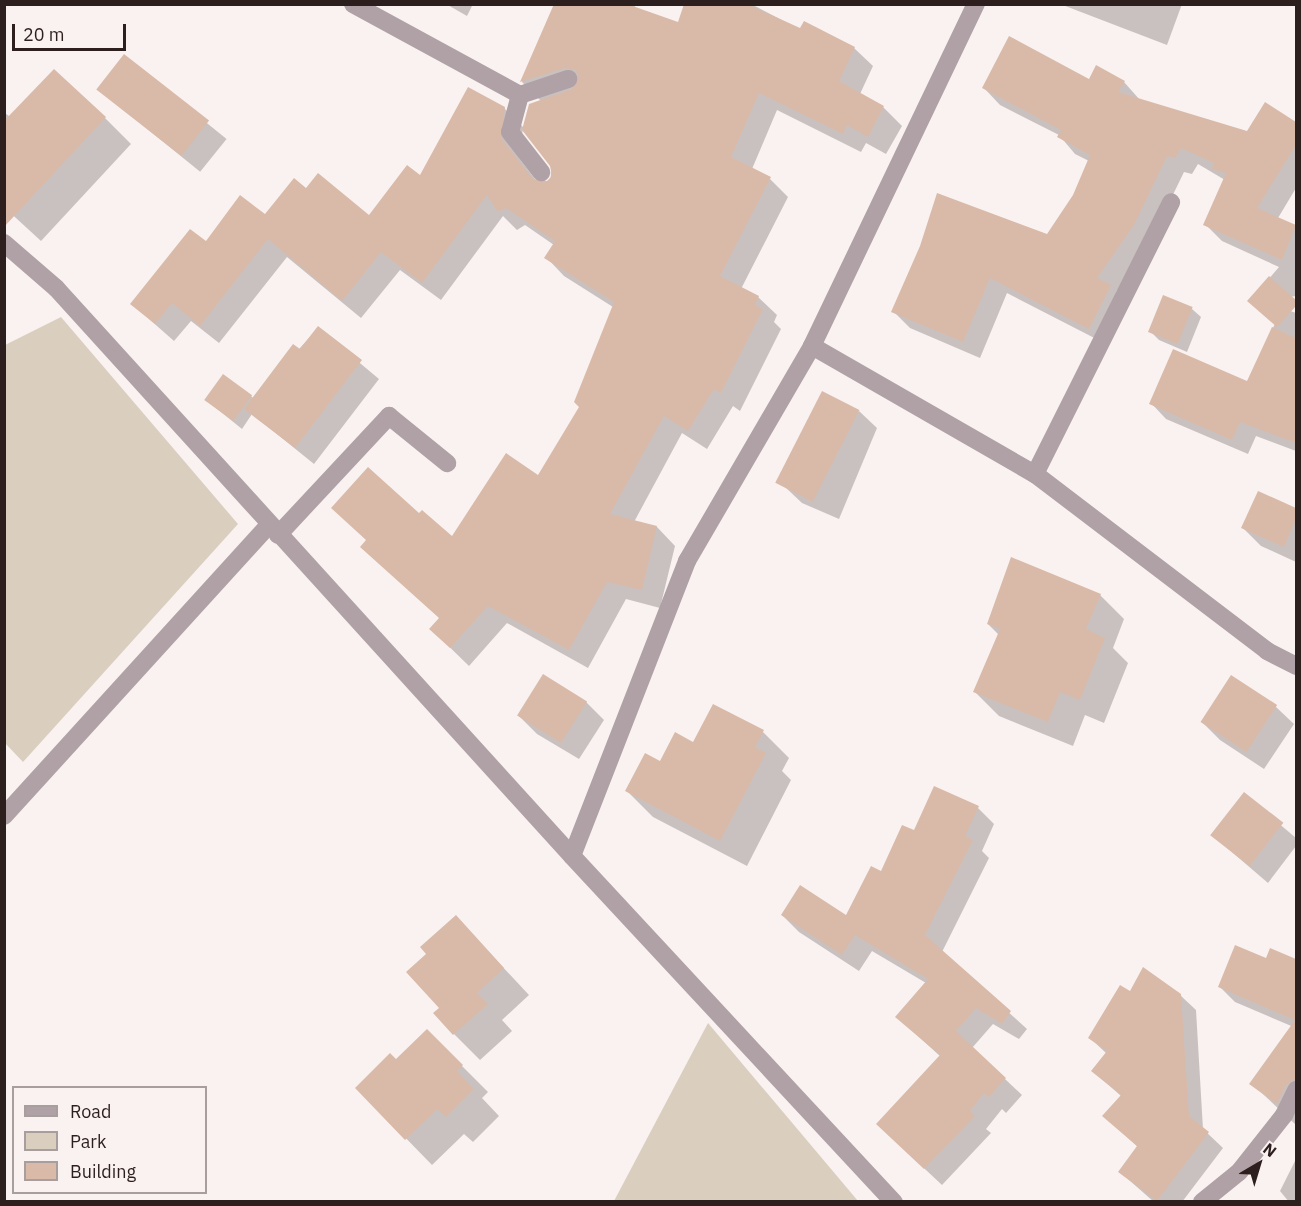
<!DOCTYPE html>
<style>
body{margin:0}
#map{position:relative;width:1301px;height:1206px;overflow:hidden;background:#faf2f1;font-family:"IBM Plex Sans",sans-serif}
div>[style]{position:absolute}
.green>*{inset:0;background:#dacfbe}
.shadow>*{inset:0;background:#0003;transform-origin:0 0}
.building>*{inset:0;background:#d9baa8;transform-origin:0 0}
.lane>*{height:18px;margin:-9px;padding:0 9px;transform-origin:9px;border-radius:9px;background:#b0a1a7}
.street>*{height:18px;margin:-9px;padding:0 9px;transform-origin:9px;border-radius:9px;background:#b0a1a7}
span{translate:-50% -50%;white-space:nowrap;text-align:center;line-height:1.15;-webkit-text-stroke:4.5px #faf2f1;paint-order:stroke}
.frame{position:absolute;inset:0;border:6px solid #2d1f1e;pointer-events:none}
.legend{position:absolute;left:12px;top:1086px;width:195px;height:108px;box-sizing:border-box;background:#faf2f1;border:2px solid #a89e9d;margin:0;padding:8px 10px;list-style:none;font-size:18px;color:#2d1f1e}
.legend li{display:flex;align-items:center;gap:12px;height:30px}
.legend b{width:30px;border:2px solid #a89e9d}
.north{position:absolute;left:1229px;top:1134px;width:60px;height:60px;-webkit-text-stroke:4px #faf2f1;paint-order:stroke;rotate:38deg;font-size:16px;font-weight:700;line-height:24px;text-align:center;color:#2d1f1e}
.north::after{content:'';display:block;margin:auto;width:21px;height:27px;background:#2d1f1e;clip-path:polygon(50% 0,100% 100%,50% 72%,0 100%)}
.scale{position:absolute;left:12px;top:24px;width:114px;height:27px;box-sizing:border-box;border:3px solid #2d1f1e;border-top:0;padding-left:8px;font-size:18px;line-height:21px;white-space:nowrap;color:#2d1f1e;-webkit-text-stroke:4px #faf2f1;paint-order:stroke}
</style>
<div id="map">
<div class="green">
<div style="clip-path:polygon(61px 317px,238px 524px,23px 762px,4px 742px,5px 345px)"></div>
<div style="clip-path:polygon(708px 1023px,858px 1201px,614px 1201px)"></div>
</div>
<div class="shadow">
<div style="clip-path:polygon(446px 4px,473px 4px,467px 16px)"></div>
<div style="clip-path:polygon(evenodd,555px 4px,636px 4px,634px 9px,679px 24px,685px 4px,751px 4px,801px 30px,854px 48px,873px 66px,860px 94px,883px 107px,902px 126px,886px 154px,866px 143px,861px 152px,777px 110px,752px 169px,770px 179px,788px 197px,741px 289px,758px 297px,777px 315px,774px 322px,781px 329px,740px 411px,733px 406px,707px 449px,682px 433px,634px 522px,657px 527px,675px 546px,660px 608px,626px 599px,588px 668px,507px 623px,469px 666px,431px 629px,440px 619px,419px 515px,453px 538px,539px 477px,581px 407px,613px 307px,564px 276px,546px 257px,554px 245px,525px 225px,517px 230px,503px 216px,441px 300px,400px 270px,361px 318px,287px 257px,219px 343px,191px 321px,174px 341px,132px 304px,206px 243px,265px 216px,307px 190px,369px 217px,504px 108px,524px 128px,541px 101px,522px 82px,555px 4px,523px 128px,552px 165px,550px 182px,538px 183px,519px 158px,523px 128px)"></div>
<div style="clip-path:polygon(1060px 4px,1182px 4px,1167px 45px)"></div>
<div style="left:124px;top:56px;width:132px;height:42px;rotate:39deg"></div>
<div style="clip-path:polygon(1089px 81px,1124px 82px,1140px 100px,1248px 133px,1266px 104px,1296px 123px,1296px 188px,1278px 218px,1296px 227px,1296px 296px,1282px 298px,1266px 282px,1279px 267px,1222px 241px,1205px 224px,1225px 180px,1198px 164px,1192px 174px,1184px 172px,1150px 242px,1116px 292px,1127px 303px,1106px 344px,1007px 293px,980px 358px,910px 328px,893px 311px,1048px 236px,1074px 195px,1089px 161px,1075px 154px,1059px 135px,1000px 105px,984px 88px)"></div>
<div style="clip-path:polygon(4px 112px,10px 117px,105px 118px,131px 144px,41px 241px,4px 207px)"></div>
<div style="clip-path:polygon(1282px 308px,1296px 313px,1296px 451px,1256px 436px,1248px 454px,1166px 419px,1151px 403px,1248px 383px)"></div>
<div style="clip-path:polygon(1192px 309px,1201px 317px,1187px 352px,1159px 340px,1151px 332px)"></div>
<div style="clip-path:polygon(318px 328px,379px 379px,314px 464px,252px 414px,242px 429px,206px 400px,251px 396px,254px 399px)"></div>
<div style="clip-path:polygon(859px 411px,877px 428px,839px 519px,802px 503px,784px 486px)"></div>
<div style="clip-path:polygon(1259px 493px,1296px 510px,1296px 562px,1261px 546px,1243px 528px)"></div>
<div style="clip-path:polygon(1100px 595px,1124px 619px,1113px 648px,1128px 663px,1104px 723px,1085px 715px,1073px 746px,999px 716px,975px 692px,999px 635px,988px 624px)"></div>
<div style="clip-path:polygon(1231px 678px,1276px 707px,1294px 724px,1264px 769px,1220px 740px,1202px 722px)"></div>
<div style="clip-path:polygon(586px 702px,604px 720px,579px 759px,537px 734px,519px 716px)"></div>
<div style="clip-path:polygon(763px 732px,789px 758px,782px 771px,791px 780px,747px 866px,653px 817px,627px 791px,661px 763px,694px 744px)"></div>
<div style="clip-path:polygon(1244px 794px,1296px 838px,1296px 846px,1268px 883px,1212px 835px)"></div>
<div style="clip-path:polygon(978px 808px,994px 824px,982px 851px,989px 858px,942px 952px,1027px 1029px,1019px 1039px,993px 1024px,972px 1048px,1022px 1095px,1006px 1113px,1002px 1109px,986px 1129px,991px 1133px,942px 1185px,895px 1141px,941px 1057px,897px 1017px,926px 983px,872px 951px,859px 971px,799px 932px,782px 915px,846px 917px,915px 832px)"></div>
<div style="clip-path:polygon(456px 917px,529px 995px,502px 1020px,512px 1031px,480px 1060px,454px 1034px,441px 1008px,428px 954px)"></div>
<div style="clip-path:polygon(1271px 950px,1296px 961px,1296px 1028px,1235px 1002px,1220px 987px,1266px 960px)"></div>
<div style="clip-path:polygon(1130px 993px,1180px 995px,1196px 1010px,1203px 1129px,1223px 1148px,1182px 1202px,1154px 1202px,1120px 1172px,1138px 1147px,1104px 1116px,1121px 1096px,1093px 1071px,1107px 1054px,1090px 1038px)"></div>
<div style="clip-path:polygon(427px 1031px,488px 1092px,482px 1098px,499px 1116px,473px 1142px,464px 1134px,432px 1165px,357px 1088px,396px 1061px)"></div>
<div style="clip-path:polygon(1268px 1060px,1296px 1074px,1296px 1125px,1251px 1083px)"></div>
<div style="clip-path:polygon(1296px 1159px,1296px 1202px,1289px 1202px,1280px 1191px)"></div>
</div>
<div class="building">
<div style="clip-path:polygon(554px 4px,627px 4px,678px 22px,684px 4px,747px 4px,800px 28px,804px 21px,855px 47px,839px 81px,884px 106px,868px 137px,847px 125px,843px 134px,759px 93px,731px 157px,771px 177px,720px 276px,759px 296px,755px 305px,763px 309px,721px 393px,714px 389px,688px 431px,664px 416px,610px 514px,657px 526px,642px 590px,607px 582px,569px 650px,488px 606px,450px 648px,429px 629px,439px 618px,360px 547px,366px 540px,331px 508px,368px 467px,419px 513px,422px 510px,452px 536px,506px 453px,538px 475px,579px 407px,574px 402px,614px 302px,544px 258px,555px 241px,506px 208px,498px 212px,487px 195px,422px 283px,381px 252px,342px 301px,268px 239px,200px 326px,172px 303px,155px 324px,130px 304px,190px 229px,206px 241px,240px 195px,265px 214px,294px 178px,306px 188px,318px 173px,369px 215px,407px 165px,420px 175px,468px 87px,505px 107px,501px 138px,533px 179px,547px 181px,552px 176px,550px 166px,522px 130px,529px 104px,572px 89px,579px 76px,575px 70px,565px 68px,520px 82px)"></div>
<div style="clip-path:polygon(1009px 36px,1089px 79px,1096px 65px,1125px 81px,1118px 92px,1247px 131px,1265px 102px,1296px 122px,1296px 145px,1257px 208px,1296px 225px,1282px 260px,1203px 225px,1226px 173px,1212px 169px,1214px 163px,1181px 148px,1175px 158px,1167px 156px,1134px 225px,1097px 278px,1111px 285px,1089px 329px,990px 278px,963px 342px,891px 312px,920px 246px,937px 193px,1047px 234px,1073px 195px,1090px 155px,1057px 137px,1061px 130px,982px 88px)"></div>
<div style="left:124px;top:54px;width:108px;height:45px;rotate:38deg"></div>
<div style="clip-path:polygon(54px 69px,106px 117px,4px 227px,4px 121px)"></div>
<div style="clip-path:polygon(1269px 276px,1296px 300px,1296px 306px,1277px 327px,1247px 301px)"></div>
<div style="left:1163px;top:295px;width:32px;height:40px;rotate:22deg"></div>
<div style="clip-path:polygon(318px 326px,362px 360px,295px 448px,244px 409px,293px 344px,300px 349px)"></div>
<div style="clip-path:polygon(1272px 327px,1296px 338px,1296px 443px,1240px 422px,1232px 440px,1149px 404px,1173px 349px,1247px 381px)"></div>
<div style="left:223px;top:374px;width:36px;height:32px;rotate:36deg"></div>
<div style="left:822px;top:391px;width:42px;height:103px;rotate:27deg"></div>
<div style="clip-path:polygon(1258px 491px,1296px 508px,1296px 519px,1284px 547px,1241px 528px)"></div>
<div style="clip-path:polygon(1011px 557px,1101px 594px,1086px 629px,1105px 638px,1080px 700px,1060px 692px,1048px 722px,973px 692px,1000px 629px,987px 624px)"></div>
<div style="left:543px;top:674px;width:52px;height:49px;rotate:32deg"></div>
<div style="left:1231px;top:675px;width:55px;height:56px;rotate:33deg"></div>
<div style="clip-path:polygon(713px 704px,764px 730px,755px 747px,766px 753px,720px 841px,625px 791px,645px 753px,660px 761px,675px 732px,693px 742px)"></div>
<div style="clip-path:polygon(934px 786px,979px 806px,965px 836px,973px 840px,925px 935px,1011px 1011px,1002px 1024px,976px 1008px,956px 1031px,1006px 1078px,989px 1097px,984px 1093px,970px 1111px,975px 1116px,924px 1169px,876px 1124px,940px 1055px,895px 1017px,928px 979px,855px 935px,842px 955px,781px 915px,800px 885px,846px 915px,871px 866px,881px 871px,902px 825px,914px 830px)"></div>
<div style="left:1244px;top:792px;width:50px;height:55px;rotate:38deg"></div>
<div style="clip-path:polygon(456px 915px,504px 968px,477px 993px,488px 1004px,453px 1035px,433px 1013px,439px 1008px,406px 972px,426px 954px,420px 947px)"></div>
<div style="clip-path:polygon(1235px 945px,1266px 958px,1270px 948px,1296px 959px,1296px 1079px,1286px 1085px,1277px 1104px,1249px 1084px,1295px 1020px,1218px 987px)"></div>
<div style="clip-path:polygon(1143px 967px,1181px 994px,1189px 1116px,1209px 1132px,1157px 1201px,1118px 1172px,1137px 1146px,1102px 1116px,1121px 1095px,1091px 1071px,1107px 1051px,1088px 1038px,1120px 985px,1130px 991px)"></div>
<div style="clip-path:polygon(427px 1029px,463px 1065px,457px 1071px,474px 1089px,446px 1117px,437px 1109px,405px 1140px,355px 1088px,390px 1053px,396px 1059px)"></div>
</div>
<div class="lane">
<div style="left:278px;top:535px;width:163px;rotate:-47deg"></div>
<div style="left:389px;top:416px;width:75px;rotate:39deg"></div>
</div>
<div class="street">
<div style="left:353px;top:4px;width:190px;rotate:28.6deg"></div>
<div style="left:520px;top:95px;width:51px;rotate:-18.4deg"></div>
<div style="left:520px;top:95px;width:38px;rotate:105deg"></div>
<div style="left:510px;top:132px;width:51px;rotate:52.2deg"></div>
<div style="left:4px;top:243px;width:69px;rotate:40.9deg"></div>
<div style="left:56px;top:288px;width:767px;rotate:47.75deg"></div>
<div style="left:572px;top:856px;width:473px;rotate:47.1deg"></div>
<div style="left:812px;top:346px;width:257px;rotate:29.9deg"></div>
<div style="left:1035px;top:474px;width:292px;rotate:37.3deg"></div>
<div style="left:1267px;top:651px;width:33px;rotate:27deg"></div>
<div style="left:1035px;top:474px;width:304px;rotate:-63.4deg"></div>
<div style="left:4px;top:816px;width:394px;rotate:-47.7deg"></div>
<div style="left:572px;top:856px;width:317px;rotate:-68.7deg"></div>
<div style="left:687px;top:561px;width:249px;rotate:-59.8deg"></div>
<div style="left:812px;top:346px;width:379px;rotate:-64.4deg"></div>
<div style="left:1202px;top:1202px;width:48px;rotate:-39deg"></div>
<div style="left:1239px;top:1172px;width:73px;rotate:-51.7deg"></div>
<div style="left:1284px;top:1115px;width:28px;rotate:-64deg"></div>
</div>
<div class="frame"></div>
<ul class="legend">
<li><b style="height:8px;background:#b0a1a7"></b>Road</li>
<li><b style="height:16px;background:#dacfbe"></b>Park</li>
<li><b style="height:16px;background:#d9baa8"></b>Building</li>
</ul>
<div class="north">N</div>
<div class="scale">20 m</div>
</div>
